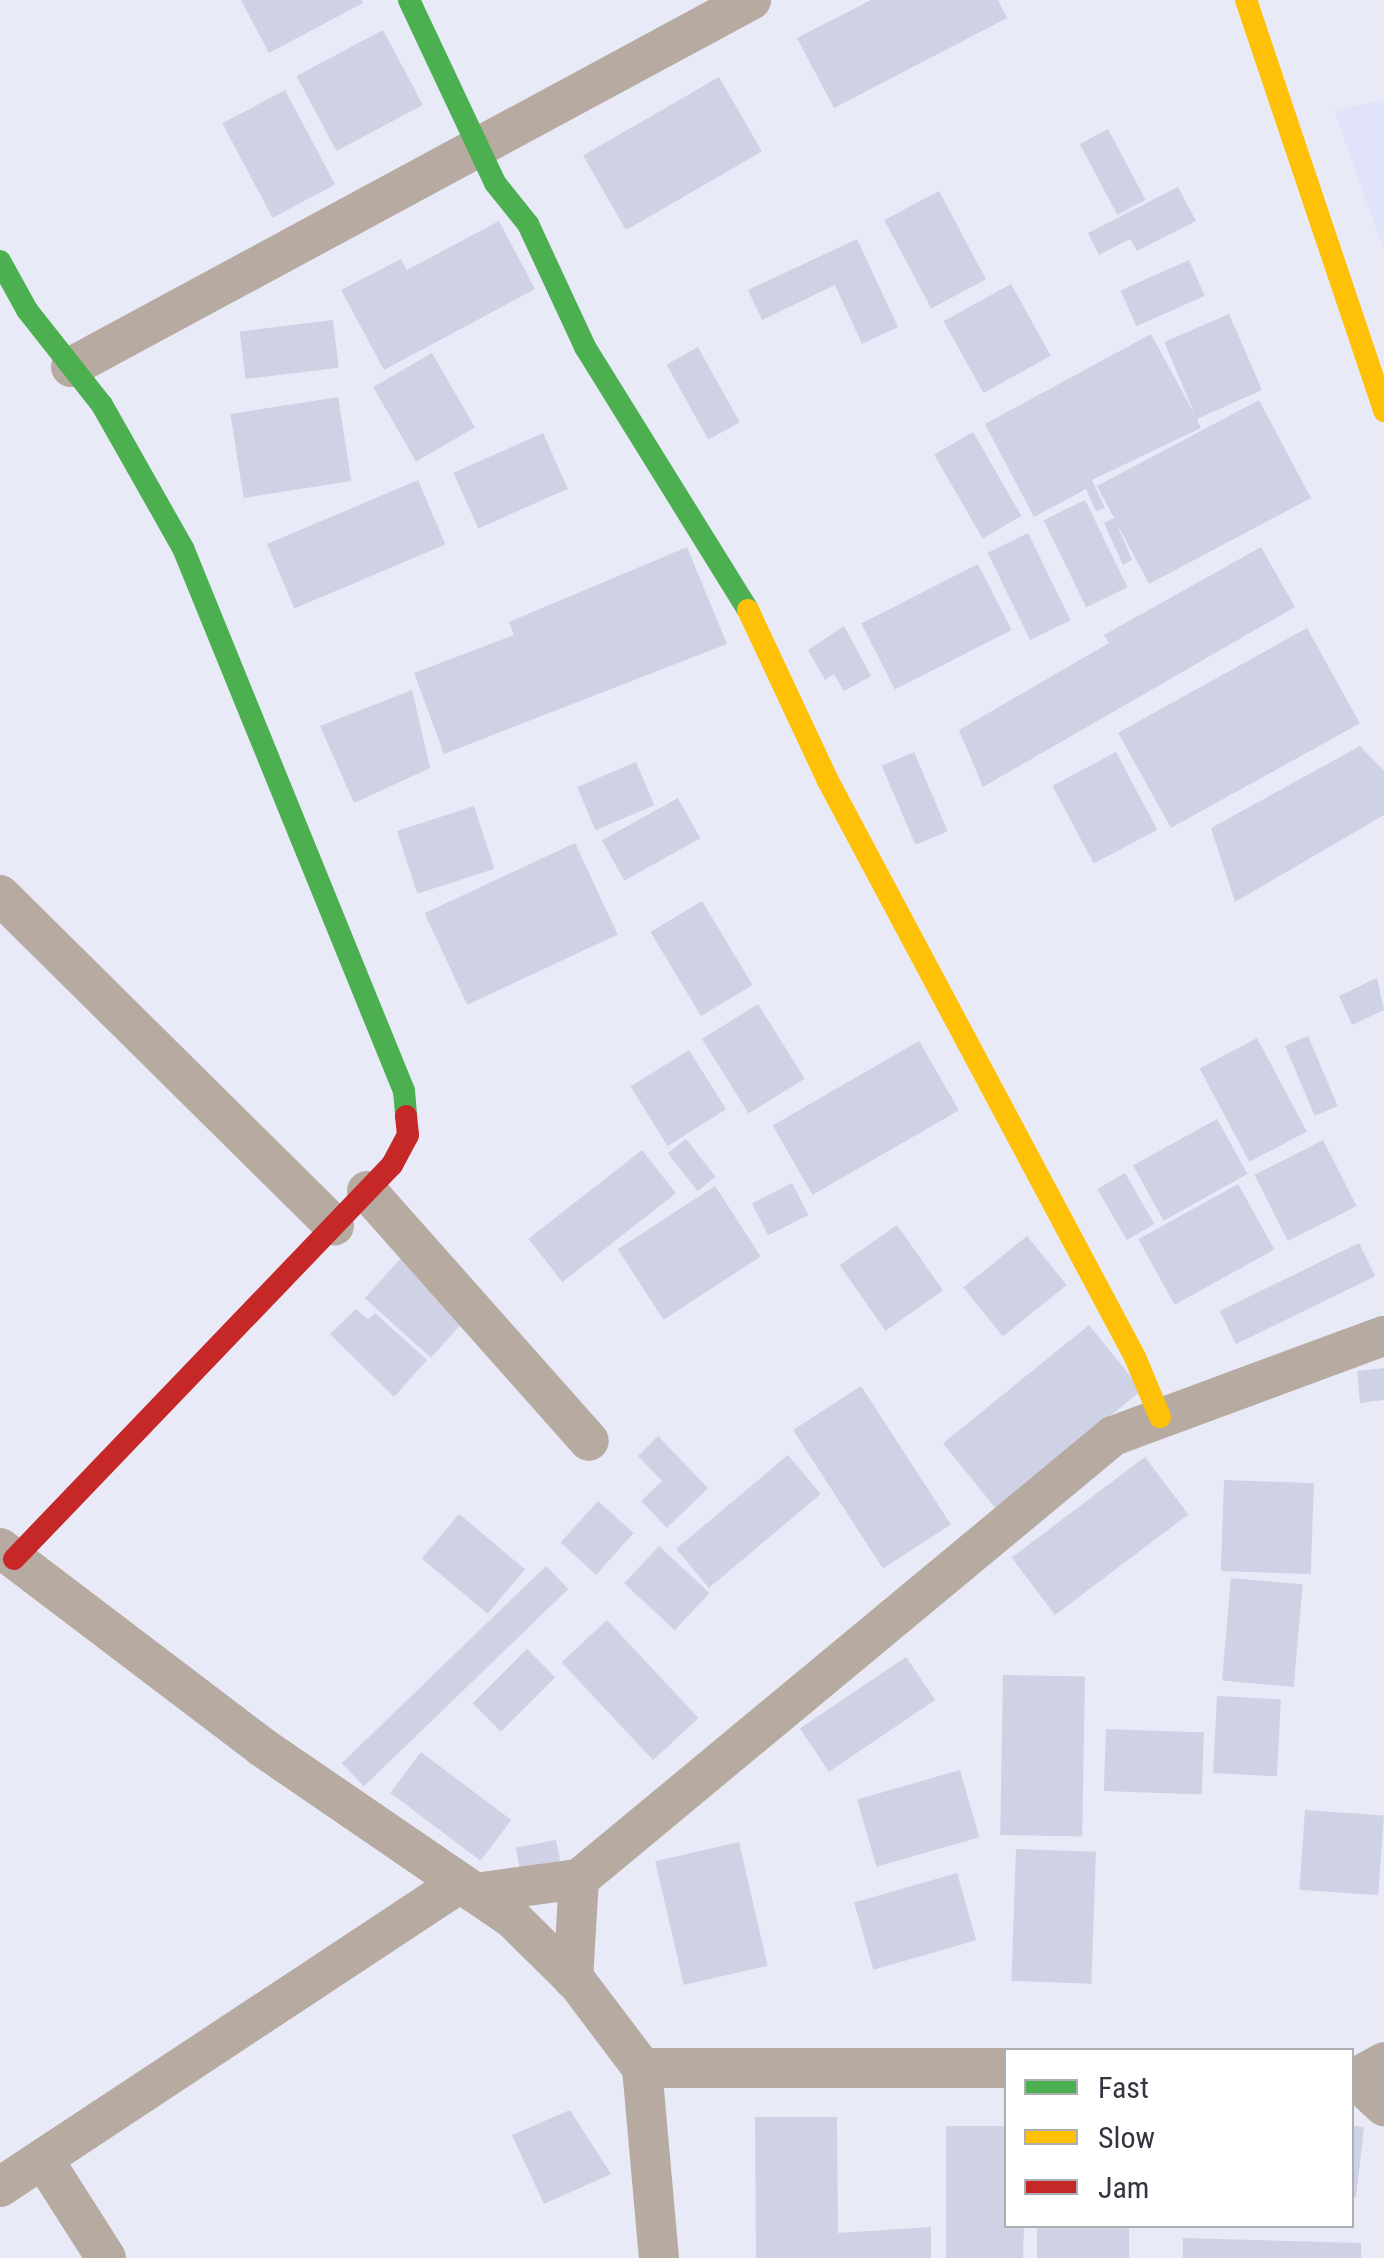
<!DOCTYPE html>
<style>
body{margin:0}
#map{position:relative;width:1384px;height:2258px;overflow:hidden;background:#e8eaf8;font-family:"Roboto Condensed",sans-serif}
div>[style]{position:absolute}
.built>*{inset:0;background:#e0e3fa}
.building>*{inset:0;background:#cfd2e4;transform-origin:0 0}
.street>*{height:40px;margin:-20px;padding:0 20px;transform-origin:20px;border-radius:20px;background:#b7aba1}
.fast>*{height:22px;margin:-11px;padding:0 11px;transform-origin:11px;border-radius:11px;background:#4caf50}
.slow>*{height:22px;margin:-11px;padding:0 11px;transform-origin:11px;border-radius:11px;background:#ffc107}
.jam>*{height:22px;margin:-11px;padding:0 11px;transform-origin:11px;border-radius:11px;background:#c62828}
span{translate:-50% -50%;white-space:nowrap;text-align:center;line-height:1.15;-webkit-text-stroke:8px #fff;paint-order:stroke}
.legend{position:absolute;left:1004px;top:2048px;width:350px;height:180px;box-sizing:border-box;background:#fff;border:2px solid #adaeb3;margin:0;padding:12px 18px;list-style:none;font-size:30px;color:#333540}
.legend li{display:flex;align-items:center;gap:20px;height:50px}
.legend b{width:50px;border:2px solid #adaeb3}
</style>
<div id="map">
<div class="built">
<div style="clip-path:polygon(1384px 100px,1384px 251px,1334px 110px)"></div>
</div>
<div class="building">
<div style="clip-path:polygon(241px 0,361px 0,363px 3px,269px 53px)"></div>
<div style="clip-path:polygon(871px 0,998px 0,1007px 18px,834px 108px,797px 38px)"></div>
<div style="left:383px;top:30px;width:85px;height:98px;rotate:62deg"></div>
<div style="left:719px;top:77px;width:86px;height:157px;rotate:60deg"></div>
<div style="left:285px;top:90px;width:107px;height:71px;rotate:62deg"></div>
<div style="left:1108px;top:129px;width:80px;height:32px;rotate:62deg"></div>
<div style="clip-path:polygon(1178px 187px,1196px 221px,1137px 251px,1130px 239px,1099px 255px,1088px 233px)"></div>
<div style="left:939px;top:191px;width:100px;height:62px;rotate:62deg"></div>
<div style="clip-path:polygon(499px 221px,535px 289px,384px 370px,341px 290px,401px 259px,407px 270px)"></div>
<div style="clip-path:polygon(857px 239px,898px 327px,862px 344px,835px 285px,762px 320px,748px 290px)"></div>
<div style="left:1189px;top:260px;width:39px;height:75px;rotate:66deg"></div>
<div style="left:1011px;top:284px;width:82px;height:77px;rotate:61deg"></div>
<div style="clip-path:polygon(1229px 314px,1262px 390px,1197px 419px,1201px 428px,1092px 480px,1105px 508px,1096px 511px,1086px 489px,1034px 517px,985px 424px,1151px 334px,1195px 415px,1164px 342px)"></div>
<div style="left:333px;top:320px;width:48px;height:94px;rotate:83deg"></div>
<div style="left:698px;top:347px;width:86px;height:36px;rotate:61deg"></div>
<div style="left:432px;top:353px;width:86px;height:68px;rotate:60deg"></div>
<div style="left:338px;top:397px;width:85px;height:109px;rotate:81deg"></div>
<div style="clip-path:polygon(1259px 400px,1311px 498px,1149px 584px,1116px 522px,1132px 560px,1123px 565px,1104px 523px,1114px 518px,1097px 486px)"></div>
<div style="left:973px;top:432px;width:97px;height:45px;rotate:60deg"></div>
<div style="left:543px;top:433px;width:61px;height:98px;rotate:66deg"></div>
<div style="left:418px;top:480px;width:70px;height:164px;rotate:67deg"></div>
<div style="left:1085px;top:500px;width:97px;height:46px;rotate:64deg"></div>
<div style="left:1028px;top:533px;width:97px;height:45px;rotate:64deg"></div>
<div style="clip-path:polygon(687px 547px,727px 644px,444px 754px,414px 673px,514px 635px,509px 622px)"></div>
<div style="clip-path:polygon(1261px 547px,1295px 607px,983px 787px,959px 730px,1109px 643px,1104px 635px)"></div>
<div style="left:978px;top:564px;width:74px;height:131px;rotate:63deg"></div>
<div style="clip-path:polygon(844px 626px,871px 676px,844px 691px,834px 674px,825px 680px,808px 650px)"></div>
<div style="left:1307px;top:628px;width:109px;height:216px;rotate:61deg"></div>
<div style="clip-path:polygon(412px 690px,430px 768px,354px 803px,320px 726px)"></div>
<div style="clip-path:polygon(1360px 746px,1384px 771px,1384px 815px,1235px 902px,1211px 828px)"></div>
<div style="left:914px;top:752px;width:86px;height:35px;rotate:67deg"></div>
<div style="left:1116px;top:752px;width:88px;height:72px;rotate:62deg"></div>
<div style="left:636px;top:762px;width:47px;height:64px;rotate:67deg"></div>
<div style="left:678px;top:798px;width:46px;height:87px;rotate:61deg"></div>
<div style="left:474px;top:806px;width:66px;height:81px;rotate:72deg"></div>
<div style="left:575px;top:843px;width:101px;height:166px;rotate:65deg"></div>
<div style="left:702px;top:901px;width:98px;height:60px;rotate:59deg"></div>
<div style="clip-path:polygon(1377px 978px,1384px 1010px,1352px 1025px,1339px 996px)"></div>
<div style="left:758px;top:1004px;width:88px;height:66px;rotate:58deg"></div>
<div style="left:1308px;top:1036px;width:76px;height:25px;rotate:67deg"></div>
<div style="left:1257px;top:1038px;width:106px;height:65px;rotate:62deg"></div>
<div style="left:919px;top:1041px;width:80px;height:169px;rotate:60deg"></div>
<div style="left:689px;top:1050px;width:70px;height:69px;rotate:58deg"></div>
<div style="left:1217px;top:1119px;width:63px;height:96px;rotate:61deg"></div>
<div style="left:686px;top:1139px;width:48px;height:23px;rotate:52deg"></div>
<div style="left:1323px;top:1140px;width:74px;height:77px;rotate:63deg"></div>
<div style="left:642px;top:1150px;width:55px;height:144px;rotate:52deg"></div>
<div style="left:1125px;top:1173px;width:59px;height:32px;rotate:60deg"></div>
<div style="left:792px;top:1183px;width:36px;height:45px;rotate:63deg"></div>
<div style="left:1238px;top:1184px;width:75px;height:114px;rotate:61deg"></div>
<div style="left:715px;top:1186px;width:84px;height:116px;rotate:57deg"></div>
<div style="left:897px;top:1225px;width:80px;height:70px;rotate:55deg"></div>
<div style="left:1027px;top:1236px;width:63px;height:82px;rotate:51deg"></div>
<div style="left:1359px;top:1243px;width:37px;height:155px;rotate:64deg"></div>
<div style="left:401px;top:1258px;width:89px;height:54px;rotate:42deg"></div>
<div style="clip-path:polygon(356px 1309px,368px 1319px,375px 1313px,427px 1360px,394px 1397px,330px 1334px)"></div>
<div style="left:1089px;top:1325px;width:84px;height:188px;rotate:51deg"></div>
<div style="clip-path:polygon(1384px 1368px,1384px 1400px,1360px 1403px,1357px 1371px)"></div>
<div style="left:861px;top:1386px;width:165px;height:81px;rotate:57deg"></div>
<div style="clip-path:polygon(658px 1436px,708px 1488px,667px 1528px,641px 1501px,662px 1481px,638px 1456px)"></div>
<div style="left:788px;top:1455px;width:51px;height:146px;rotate:50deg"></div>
<div style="left:1145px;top:1457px;width:72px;height:167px;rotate:53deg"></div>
<div style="left:1224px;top:1480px;width:90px;height:91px;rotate:2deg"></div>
<div style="left:598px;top:1501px;width:48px;height:56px;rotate:42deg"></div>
<div style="left:459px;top:1514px;width:86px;height:58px;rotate:40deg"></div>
<div style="left:659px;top:1546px;width:69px;height:51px;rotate:43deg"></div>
<div style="left:546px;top:1566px;width:32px;height:284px;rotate:46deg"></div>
<div style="left:1231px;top:1578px;width:72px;height:103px;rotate:5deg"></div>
<div style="left:607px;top:1620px;width:134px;height:62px;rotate:47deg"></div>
<div style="left:527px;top:1649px;width:40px;height:77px;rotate:45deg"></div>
<div style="left:906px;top:1657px;width:52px;height:128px;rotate:56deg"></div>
<div style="left:1003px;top:1675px;width:82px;height:160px;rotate:1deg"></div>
<div style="left:1217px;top:1696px;width:64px;height:77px;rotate:3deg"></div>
<div style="left:1106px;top:1729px;width:98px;height:62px;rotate:2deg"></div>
<div style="left:421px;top:1752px;width:113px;height:51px;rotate:37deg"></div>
<div style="left:960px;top:1770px;width:70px;height:107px;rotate:74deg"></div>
<div style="left:1305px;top:1810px;width:79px;height:80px;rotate:4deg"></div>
<div style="left:556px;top:1840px;width:26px;height:41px;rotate:79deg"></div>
<div style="left:739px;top:1842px;width:127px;height:86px;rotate:77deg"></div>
<div style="left:1016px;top:1849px;width:80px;height:132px;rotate:2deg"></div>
<div style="left:957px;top:1873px;width:70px;height:107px;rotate:74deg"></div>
<div style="clip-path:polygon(570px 2110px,611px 2174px,544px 2204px,512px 2135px)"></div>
<div style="clip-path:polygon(755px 2117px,837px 2117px,838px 2233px,931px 2227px,931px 2258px,756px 2258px)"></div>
<div style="clip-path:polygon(946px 2126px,1006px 2126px,1006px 2226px,1024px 2226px,1023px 2258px,946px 2258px)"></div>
<div style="clip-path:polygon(1352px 2126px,1364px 2127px,1356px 2198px,1352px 2197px)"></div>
<div style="left:1037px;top:2226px;width:92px;height:32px"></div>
<div style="clip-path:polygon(1183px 2238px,1361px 2243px,1361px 2258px,1183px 2258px)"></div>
</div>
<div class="street">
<div style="left:71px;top:367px;width:773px;rotate:-28.36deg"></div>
<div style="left:0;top:895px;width:470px;rotate:44.7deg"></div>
<div style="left:367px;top:1191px;width:334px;rotate:48.4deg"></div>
<div style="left:0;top:1548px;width:329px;rotate:37.2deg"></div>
<div style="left:262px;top:1747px;width:303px;rotate:34.4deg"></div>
<div style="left:512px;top:1918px;width:91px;rotate:44.6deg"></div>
<div style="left:577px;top:1982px;width:108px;rotate:52.9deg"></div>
<div style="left:642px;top:2068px;width:191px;rotate:84.9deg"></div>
<div style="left:475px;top:1893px;width:105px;rotate:-7.7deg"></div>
<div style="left:579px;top:1879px;width:694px;rotate:-39.68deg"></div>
<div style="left:1113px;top:1436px;width:289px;rotate:-20.3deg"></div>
<div style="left:573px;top:1979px;width:100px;rotate:-86.6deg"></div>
<div style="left:642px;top:2068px;width:364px"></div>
<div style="left:1352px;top:2080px;width:37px;rotate:-29deg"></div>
<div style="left:1357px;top:2081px;width:37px;rotate:43deg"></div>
<div style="left:43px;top:2159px;width:117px;rotate:57.5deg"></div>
<div style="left:0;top:2187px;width:551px;rotate:-33.46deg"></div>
</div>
<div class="fast">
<div style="left:409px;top:0;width:202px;rotate:64.8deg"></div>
<div style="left:495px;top:183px;width:53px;rotate:51.2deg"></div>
<div style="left:528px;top:224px;width:136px;rotate:65.1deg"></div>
<div style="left:585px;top:347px;width:309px;rotate:58.2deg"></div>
<div style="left:0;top:261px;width:56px;rotate:61.1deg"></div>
<div style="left:27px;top:310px;width:121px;rotate:51.7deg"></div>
<div style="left:102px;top:405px;width:164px;rotate:60.5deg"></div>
<div style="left:183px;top:548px;width:586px;rotate:67.85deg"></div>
<div style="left:404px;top:1091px;width:25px;rotate:85deg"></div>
</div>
<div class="slow">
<div style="left:1246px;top:0;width:434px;rotate:71.4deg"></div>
<div style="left:748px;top:610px;width:187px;rotate:64.9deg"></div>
<div style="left:827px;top:779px;width:655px;rotate:61.95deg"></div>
<div style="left:1135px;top:1357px;width:65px;rotate:67.4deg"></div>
</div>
<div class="jam">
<div style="left:14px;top:1559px;width:546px;rotate:-46.19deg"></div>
<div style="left:392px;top:1165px;width:34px;rotate:-62deg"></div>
<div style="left:408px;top:1135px;width:19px;rotate:-96deg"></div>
</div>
<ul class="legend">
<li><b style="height:12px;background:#4caf50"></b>Fast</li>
<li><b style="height:12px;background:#ffc107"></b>Slow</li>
<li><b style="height:12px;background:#c62828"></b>Jam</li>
</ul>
</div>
